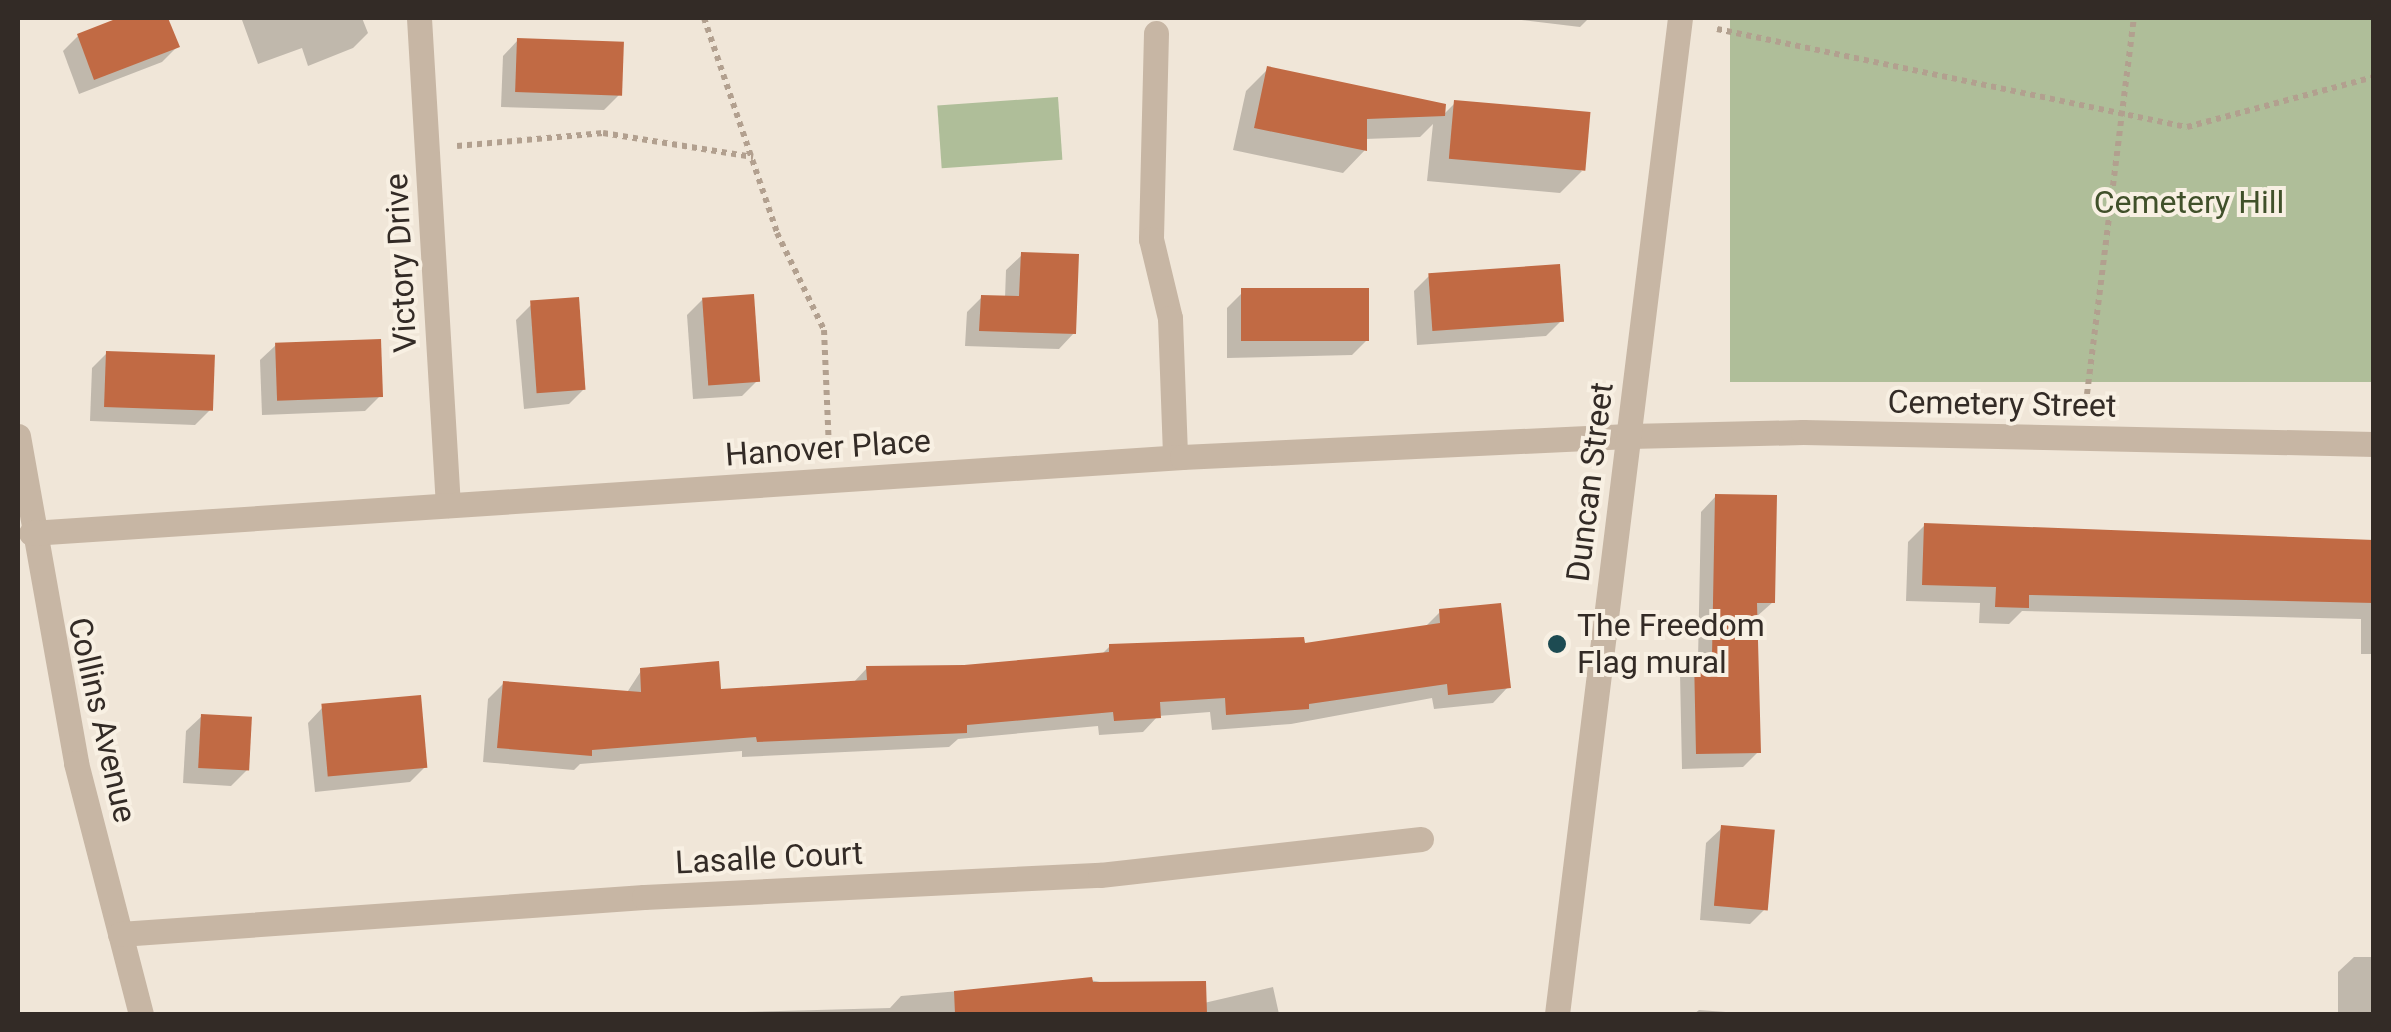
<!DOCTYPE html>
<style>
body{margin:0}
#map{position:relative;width:2391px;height:1032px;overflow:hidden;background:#f0e6d8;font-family:Roboto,sans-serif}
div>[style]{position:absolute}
.green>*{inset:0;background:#afbe99;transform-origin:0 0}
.shadow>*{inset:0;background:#0003}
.building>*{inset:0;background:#c16a44;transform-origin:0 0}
.path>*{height:6px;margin-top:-3px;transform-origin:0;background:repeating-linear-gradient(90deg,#b2a08f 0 5px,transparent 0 10px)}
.minor>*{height:25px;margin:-12.5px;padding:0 12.5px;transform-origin:12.5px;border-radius:12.5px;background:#c7b6a4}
.dots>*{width:28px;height:28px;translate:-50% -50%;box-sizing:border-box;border:5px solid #f8f0e3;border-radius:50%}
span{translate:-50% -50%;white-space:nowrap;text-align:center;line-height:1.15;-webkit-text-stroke:8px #f8f0e3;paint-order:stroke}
.park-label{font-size:32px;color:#40502a}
.street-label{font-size:32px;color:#332b26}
.poi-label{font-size:32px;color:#332b26}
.left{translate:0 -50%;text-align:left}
.frame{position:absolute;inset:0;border:20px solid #332b26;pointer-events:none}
</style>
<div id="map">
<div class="green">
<div style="left:1730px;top:18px;width:643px;height:364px"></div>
<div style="left:1058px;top:97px;width:63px;height:121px;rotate:86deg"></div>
</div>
<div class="shadow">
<div style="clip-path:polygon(125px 18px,166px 18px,177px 47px,162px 62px,79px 94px,63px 51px,78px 36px)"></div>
<div style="clip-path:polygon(362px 18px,368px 33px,353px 48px,308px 66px,302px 48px,258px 64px,242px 20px)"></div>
<div style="clip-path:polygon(1504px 18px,1589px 18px,1580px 27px)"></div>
<div style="clip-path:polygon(518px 40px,620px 94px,604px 110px,501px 107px,503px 56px)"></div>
<div style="clip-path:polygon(1268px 69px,1442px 116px,1455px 103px,1582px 171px,1560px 193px,1427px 181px,1433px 124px,1420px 137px,1365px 139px,1365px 150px,1343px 173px,1233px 150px,1246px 91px)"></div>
<div style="clip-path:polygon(1022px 255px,1074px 333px,1059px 349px,965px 346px,967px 312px,982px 297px,1005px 298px,1006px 270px)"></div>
<div style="clip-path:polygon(1429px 276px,1561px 321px,1546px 336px,1417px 345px,1414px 291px)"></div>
<div style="clip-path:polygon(1242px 293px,1367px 340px,1352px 355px,1227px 358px,1227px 308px)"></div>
<div style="clip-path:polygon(703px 299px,757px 381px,742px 396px,693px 399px,687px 315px)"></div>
<div style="clip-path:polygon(531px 305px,584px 389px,569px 404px,524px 409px,516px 320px)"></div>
<div style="clip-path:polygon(276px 345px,380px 396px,365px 411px,262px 415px,260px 360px)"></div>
<div style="clip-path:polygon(107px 353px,210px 410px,195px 425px,90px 421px,92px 368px)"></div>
<div style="clip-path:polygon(1716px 496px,1773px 602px,1755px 618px,1758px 752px,1743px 767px,1682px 769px,1680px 674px,1698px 659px,1701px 512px)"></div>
<div style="clip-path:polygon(1925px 525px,2374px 541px,2374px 654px,2361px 654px,2361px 619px,2022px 611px,2009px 624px,1979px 623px,1980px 603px,1906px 601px,1908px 542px)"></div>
<div style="clip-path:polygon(1440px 612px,1508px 687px,1493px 703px,1434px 709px,1432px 698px,1291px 724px,1212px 730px,1210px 712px,1158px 716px,1143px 732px,1099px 735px,1098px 726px,958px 739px,949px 747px,742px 757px,742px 751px,580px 764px,574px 770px,483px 762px,488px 699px,504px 683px,626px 694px,641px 671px,719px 692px,853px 683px,867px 668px,964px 668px,1101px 655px,1110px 646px,1302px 646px,1424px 628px)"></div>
<div style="clip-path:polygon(323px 707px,425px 767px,410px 782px,315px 792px,308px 723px)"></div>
<div style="clip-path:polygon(202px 716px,247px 770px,231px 786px,183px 783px,186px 731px)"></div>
<div style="clip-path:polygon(1722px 828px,1765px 909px,1750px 924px,1700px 920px,1706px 843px)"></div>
<div style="clip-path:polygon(2354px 957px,2374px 957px,2374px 1014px,2338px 1014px,2338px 972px)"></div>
<div style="clip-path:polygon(1090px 980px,1204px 1003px,1273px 987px,1279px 1014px,666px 1014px,890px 1008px,901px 996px)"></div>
<div style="clip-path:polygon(1699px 1010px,1753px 1014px,1694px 1014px)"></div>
</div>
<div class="building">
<div style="clip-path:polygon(118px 18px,168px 18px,180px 47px,94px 80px,77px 34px)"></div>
<div style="left:517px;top:38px;width:107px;height:54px;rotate:2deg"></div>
<div style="clip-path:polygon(1267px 66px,1446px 104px,1445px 116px,1367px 119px,1367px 151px,1254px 128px)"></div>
<div style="left:1454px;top:100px;width:137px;height:59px;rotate:5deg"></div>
<div style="clip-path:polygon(1021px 252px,1079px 254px,1076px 334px,979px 331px,981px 295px,1019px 296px)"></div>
<div style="left:1560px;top:264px;width:58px;height:132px;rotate:86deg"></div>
<div style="left:1369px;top:288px;width:53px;height:128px;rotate:90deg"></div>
<div style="left:754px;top:294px;width:88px;height:52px;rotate:86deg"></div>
<div style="left:579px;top:297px;width:93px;height:49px;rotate:86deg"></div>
<div style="left:381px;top:339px;width:58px;height:106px;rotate:88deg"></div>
<div style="left:106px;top:351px;width:109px;height:56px;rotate:2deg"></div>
<div style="clip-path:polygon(1715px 494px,1777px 495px,1775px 603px,1757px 603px,1761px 753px,1696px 754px,1694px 657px,1712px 656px)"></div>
<div style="clip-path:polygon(1924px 523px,2374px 540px,2374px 603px,2029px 595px,2029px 608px,1995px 607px,1996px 587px,1922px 585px)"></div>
<div style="clip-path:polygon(1501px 603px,1511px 688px,1448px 695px,1447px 684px,1309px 704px,1309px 709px,1226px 715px,1225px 698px,1160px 702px,1161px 718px,1114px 721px,1113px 712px,967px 725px,967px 733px,757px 742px,756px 737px,592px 750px,592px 756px,497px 748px,503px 681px,641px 692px,640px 668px,719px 661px,721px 689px,867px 680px,866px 666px,964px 665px,1109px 652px,1109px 644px,1304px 637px,1305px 643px,1440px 623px,1439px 609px)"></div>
<div style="left:421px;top:695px;width:73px;height:100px;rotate:85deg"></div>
<div style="left:201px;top:714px;width:51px;height:54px;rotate:3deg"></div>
<div style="left:1721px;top:825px;width:54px;height:81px;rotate:5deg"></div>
<div style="clip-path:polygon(1092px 977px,1093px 982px,1206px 981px,1207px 1014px,955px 1014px,954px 991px)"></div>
</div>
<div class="path">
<div style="left:704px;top:18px;width:227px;rotate:71.2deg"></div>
<div style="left:777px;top:233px;width:108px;rotate:64.1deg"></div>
<div style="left:824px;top:330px;width:119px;rotate:87.6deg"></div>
<div style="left:1717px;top:29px;width:480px;rotate:11.8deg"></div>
<div style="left:2187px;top:127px;width:194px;rotate:-15deg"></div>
<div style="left:457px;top:146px;width:147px;rotate:-5.1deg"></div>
<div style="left:603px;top:133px;width:152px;rotate:9.1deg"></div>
<div style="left:2087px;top:394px;width:379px;rotate:-82.9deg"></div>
</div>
<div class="minor">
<div style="left:419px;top:18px;width:488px;rotate:86.6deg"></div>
<div style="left:1156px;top:33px;width:206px;rotate:91.4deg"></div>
<div style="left:1151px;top:239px;width:81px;rotate:76.5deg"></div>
<div style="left:1170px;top:318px;width:139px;rotate:87.9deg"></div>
<div style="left:18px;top:436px;width:332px;rotate:79.9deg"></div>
<div style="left:76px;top:763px;width:259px;rotate:75.5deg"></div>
<div style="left:31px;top:533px;width:1154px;rotate:-3.78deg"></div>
<div style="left:1182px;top:457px;width:447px;rotate:-2.7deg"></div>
<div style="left:1629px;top:436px;width:174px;rotate:-1.3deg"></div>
<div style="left:1803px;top:432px;width:571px;rotate:1.2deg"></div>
<div style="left:120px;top:934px;width:525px;rotate:-4.04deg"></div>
<div style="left:644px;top:897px;width:457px;rotate:-2.8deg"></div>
<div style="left:1100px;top:875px;width:323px;rotate:-6.4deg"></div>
<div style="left:1557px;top:1014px;width:1004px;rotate:-82.96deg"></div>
</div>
<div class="dots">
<div style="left:1557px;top:644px;background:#1d4b52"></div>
</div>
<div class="park-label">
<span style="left:2189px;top:202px">Cemetery Hill</span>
</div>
<div class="street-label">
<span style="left:401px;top:263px;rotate:-93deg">Victory Drive</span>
<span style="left:2002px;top:404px;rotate:1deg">Cemetery Street</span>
<span style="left:828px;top:448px;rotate:-4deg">Hanover Place</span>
<span style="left:1590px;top:482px;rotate:-83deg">Duncan Street</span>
<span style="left:102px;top:720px;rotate:77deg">Collins Avenue</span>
<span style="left:769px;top:858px;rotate:-3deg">Lasalle Court</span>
</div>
<div class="poi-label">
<span class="left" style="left:1577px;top:644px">The Freedom<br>Flag mural</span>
</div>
<div class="frame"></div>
</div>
